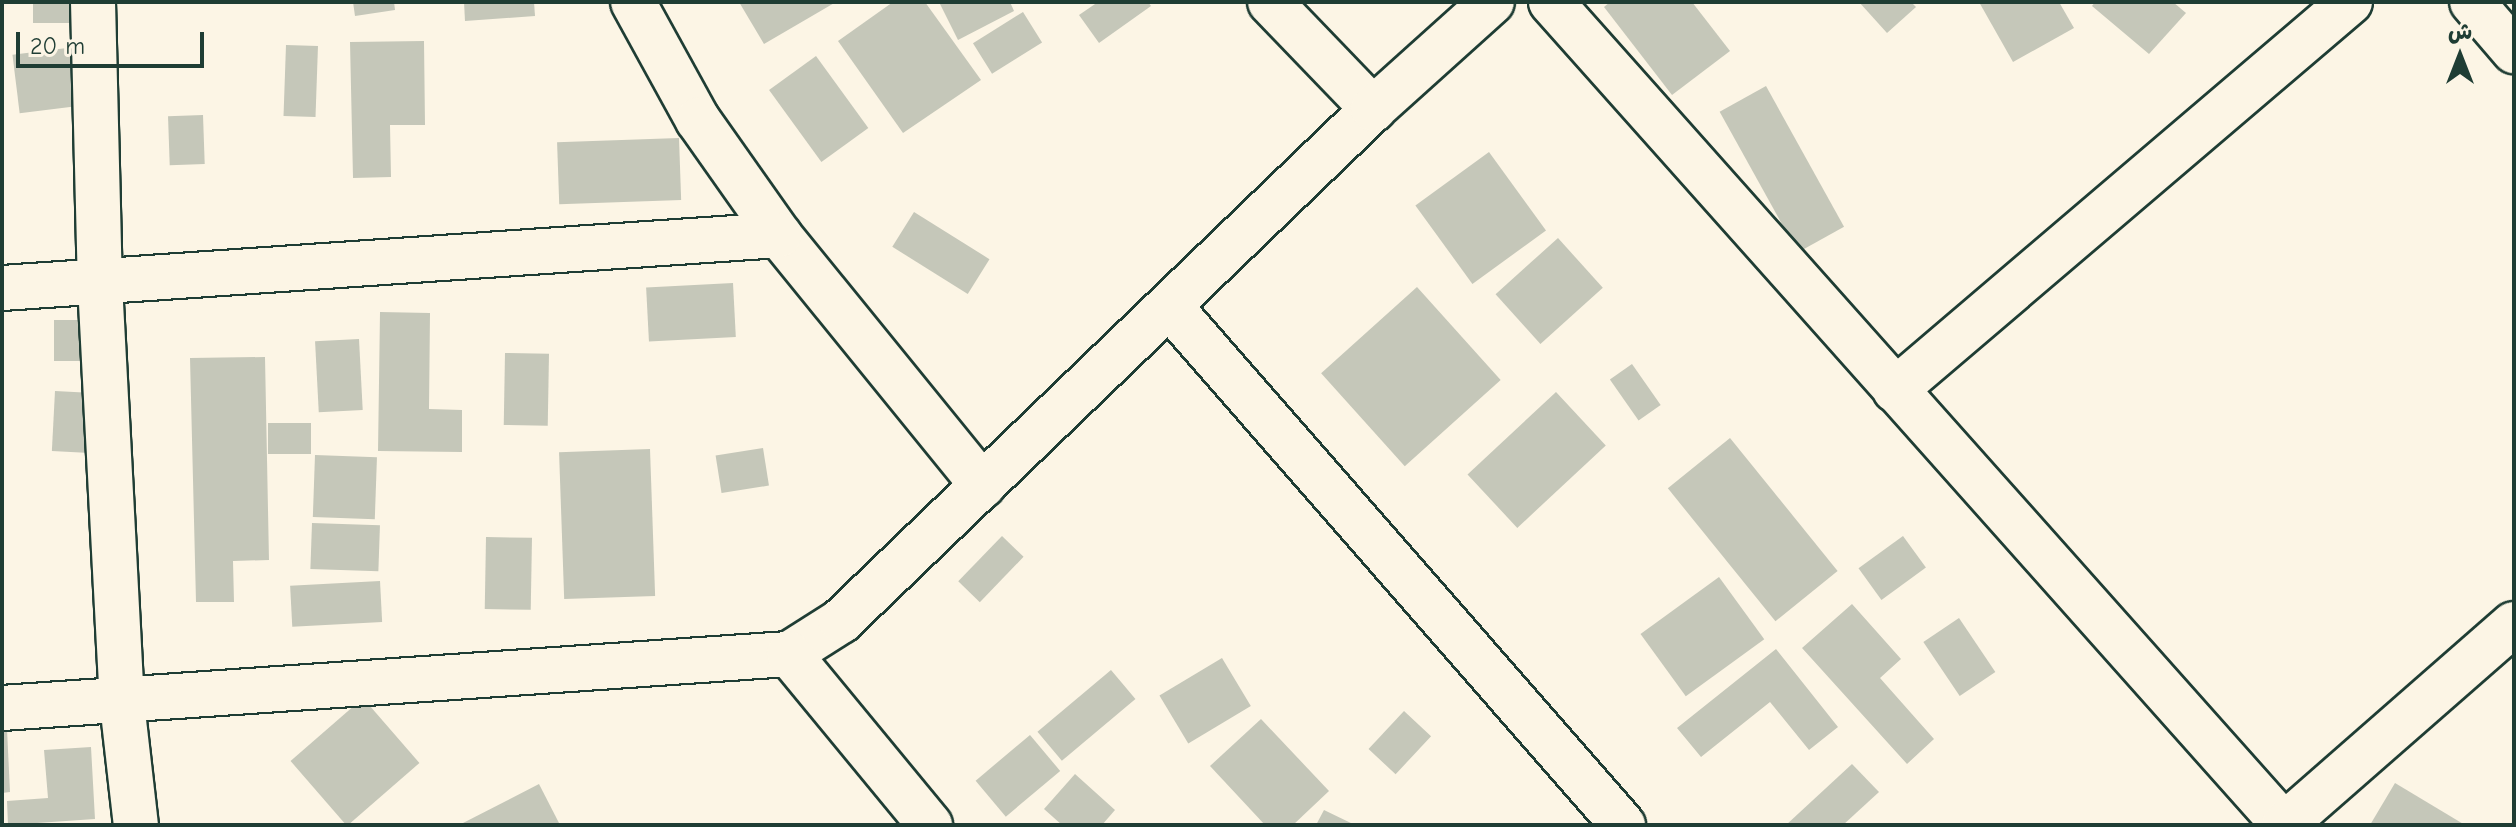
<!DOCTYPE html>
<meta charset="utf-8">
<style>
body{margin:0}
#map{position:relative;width:2516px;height:827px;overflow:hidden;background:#fcf5e5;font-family:"Comic Neue","Playpen Sans Arabic",sans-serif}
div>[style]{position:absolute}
.building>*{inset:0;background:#c5c7b9;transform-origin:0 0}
.roads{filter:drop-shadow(2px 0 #1f3d34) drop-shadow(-2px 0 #1f3d34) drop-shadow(0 2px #1f3d34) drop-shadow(0 -2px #1f3d34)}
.minor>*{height:44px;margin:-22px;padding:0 22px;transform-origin:22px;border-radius:22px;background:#fcf5e5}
span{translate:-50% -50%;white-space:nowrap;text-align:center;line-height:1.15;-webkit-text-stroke:7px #fcf5e5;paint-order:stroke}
.frame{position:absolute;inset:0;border:4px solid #1f3d34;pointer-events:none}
.north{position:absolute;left:2420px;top:16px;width:80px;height:80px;-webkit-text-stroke:6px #fcf5e5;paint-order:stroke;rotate:0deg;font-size:22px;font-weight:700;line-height:32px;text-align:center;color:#1f3d34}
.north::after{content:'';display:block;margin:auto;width:28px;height:36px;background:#1f3d34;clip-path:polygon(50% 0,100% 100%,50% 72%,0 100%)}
.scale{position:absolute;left:16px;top:32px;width:188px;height:36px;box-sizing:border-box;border:4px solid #1f3d34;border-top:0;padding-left:10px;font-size:24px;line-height:28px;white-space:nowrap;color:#1f3d34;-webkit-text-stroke:6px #fcf5e5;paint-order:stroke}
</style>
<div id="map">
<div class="building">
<div style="left:33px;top:2px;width:44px;height:21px"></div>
<div style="clip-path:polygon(353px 2px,394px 2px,395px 10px,355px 16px)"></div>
<div style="clip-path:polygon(464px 2px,534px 2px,535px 16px,465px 21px)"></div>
<div style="clip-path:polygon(739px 2px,836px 2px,764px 44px)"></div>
<div style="clip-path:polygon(893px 2px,925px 2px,981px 80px,903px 133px,838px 41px)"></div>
<div style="clip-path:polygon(939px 2px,1010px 2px,1014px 11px,958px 40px)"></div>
<div style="clip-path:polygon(1098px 2px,1148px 2px,1151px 6px,1099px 43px,1079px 15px)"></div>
<div style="clip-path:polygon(1610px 2px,1692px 2px,1730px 51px,1672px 95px,1604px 7px)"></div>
<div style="clip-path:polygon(1859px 2px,1911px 2px,1916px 7px,1887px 33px)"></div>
<div style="clip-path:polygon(1979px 2px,2059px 2px,2074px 28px,2013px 62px)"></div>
<div style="clip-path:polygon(2095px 2px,2173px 2px,2186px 13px,2149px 54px,2092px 6px)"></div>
<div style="left:1023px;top:12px;width:36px;height:59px;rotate:58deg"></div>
<div style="clip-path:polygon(424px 41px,425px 125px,390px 125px,391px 177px,353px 178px,350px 42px)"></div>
<div style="left:286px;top:45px;width:32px;height:71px;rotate:2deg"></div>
<div style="left:75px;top:47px;width:59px;height:63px;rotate:83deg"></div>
<div style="left:816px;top:56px;width:89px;height:58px;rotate:54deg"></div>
<div style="left:1766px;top:86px;width:161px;height:53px;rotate:61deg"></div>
<div style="left:203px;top:115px;width:49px;height:35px;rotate:88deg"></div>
<div style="left:679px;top:138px;width:62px;height:122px;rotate:88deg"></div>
<div style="left:1489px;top:152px;width:97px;height:91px;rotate:54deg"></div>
<div style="left:914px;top:212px;width:89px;height:41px;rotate:32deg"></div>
<div style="left:1558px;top:238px;width:67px;height:84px;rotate:48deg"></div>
<div style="left:733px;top:283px;width:54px;height:87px;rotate:87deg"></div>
<div style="left:1417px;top:287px;width:125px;height:129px;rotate:48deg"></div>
<div style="clip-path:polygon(380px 312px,430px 313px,429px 409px,462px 410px,462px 452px,378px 451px)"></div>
<div style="left:54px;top:320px;width:32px;height:41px"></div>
<div style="left:359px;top:339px;width:71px;height:44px;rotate:87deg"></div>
<div style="left:505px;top:353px;width:44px;height:72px;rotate:1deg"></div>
<div style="clip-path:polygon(265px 357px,269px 560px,233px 561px,234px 602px,196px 602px,190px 358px)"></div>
<div style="left:1632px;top:364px;width:50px;height:27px;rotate:55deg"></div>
<div style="left:55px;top:391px;width:38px;height:60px;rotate:3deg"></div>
<div style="left:1556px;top:392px;width:73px;height:121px;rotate:47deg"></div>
<div style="left:311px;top:423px;width:31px;height:43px;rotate:90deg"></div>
<div style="left:1730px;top:438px;width:171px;height:80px;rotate:51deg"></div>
<div style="left:763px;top:448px;width:38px;height:48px;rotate:81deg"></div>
<div style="left:650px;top:449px;width:147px;height:91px;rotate:88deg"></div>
<div style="left:315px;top:455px;width:62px;height:62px;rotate:2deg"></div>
<div style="left:312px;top:523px;width:68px;height:46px;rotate:2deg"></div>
<div style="left:1002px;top:536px;width:30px;height:63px;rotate:44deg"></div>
<div style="left:1903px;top:536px;width:39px;height:55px;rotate:54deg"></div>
<div style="left:486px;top:537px;width:46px;height:72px;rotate:1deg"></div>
<div style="left:1719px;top:577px;width:77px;height:97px;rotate:54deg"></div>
<div style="left:380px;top:581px;width:41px;height:90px;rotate:87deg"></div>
<div style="clip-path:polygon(1852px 604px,1901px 659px,1880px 678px,1934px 739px,1907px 764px,1802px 648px)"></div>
<div style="left:1959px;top:618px;width:65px;height:43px;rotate:56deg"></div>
<div style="clip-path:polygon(1776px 649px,1838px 727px,1809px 750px,1770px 702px,1701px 757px,1677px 728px)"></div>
<div style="left:1222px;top:658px;width:56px;height:73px;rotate:59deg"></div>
<div style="left:1111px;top:670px;width:38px;height:96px;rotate:50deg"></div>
<div style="left:363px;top:698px;width:86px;height:96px;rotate:49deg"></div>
<div style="clip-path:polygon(2px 708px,6px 708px,10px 792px,2px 793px)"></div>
<div style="left:1404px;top:711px;width:37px;height:52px;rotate:43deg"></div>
<div style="clip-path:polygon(1261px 719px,1329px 791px,1293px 825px,1265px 825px,1210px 766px)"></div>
<div style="left:1030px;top:735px;width:47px;height:71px;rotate:50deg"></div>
<div style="clip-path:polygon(91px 747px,95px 819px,8px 825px,7px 801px,48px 798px,44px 750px)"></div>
<div style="clip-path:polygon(1852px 764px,1879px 792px,1843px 825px,1786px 825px)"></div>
<div style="clip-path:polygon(1075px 774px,1115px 810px,1102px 825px,1062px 825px,1044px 809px)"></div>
<div style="clip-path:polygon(2395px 783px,2465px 825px,2370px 825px)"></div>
<div style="clip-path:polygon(539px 784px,559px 823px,464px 825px,463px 823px)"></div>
<div style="clip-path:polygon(1324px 810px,1355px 825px,1316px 825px)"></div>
</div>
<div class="roads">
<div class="minor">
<div style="left:93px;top:2px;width:282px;rotate:88.6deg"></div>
<div style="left:100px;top:284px;width:420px;rotate:87deg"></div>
<div style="left:122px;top:703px;width:123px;rotate:83.5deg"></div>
<div style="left:633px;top:2px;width:135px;rotate:61.2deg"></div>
<div style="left:698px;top:120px;width:141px;rotate:54.8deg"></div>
<div style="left:779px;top:235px;width:323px;rotate:50.9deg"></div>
<div style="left:1270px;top:2px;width:149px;rotate:46.1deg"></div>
<div style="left:1551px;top:2px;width:1102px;rotate:48.31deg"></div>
<div style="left:2472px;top:2px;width:65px;rotate:49.4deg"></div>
<div style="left:2px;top:288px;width:779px;rotate:-3.9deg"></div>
<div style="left:1171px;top:308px;width:687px;rotate:48.84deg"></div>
<div style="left:1895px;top:390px;width:598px;rotate:-40.46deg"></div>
<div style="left:789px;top:654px;width:62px;rotate:-32.4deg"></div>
<div style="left:841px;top:621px;width:738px;rotate:-43.9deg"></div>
<div style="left:1373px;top:109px;width:160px;rotate:-42deg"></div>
<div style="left:2px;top:708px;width:789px;rotate:-3.93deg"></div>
<div style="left:789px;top:654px;width:222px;rotate:50.5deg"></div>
<div style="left:2284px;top:825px;width:305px;rotate:-41.2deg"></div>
</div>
</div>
<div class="frame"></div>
<div class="north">ش</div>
<div class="scale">20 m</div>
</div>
